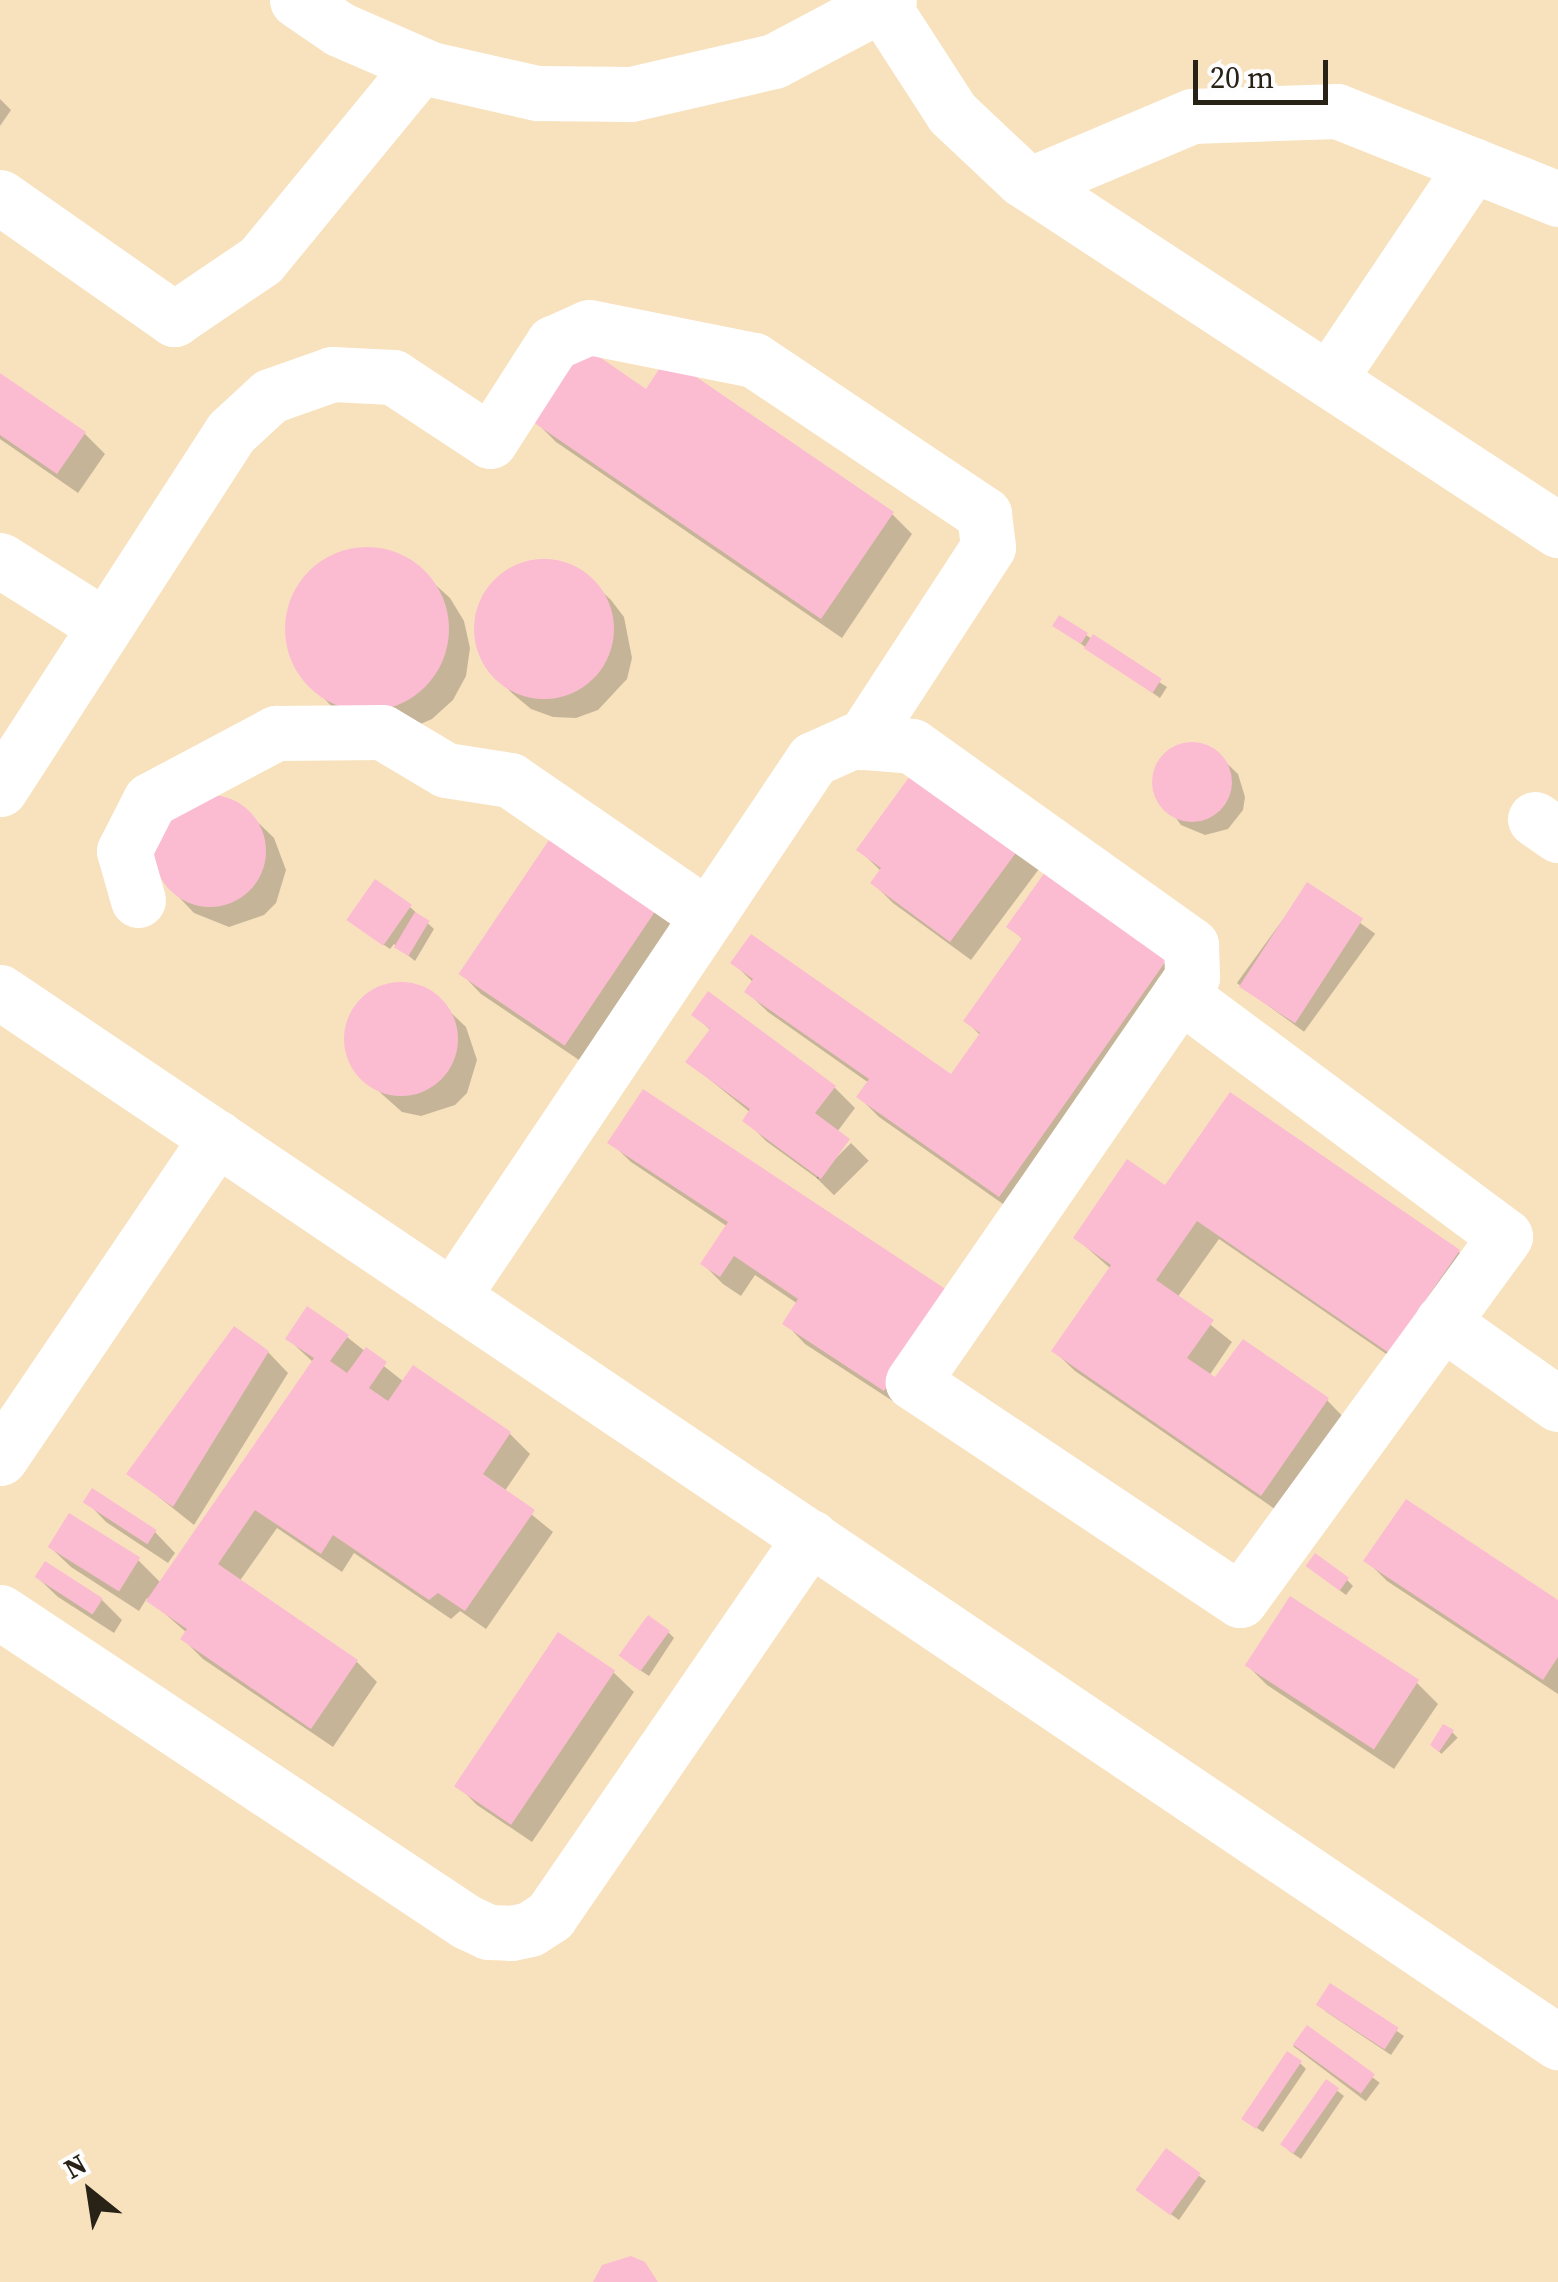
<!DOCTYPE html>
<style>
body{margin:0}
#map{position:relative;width:1558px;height:2282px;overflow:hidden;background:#fceed7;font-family:"Source Serif 4",serif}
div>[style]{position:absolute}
.built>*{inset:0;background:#f8e2be;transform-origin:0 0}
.shadow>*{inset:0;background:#0003;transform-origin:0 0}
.building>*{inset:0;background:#fbbcd2;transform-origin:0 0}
.round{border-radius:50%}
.minor>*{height:55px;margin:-27.5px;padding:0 27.5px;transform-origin:27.5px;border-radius:27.5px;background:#fff}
span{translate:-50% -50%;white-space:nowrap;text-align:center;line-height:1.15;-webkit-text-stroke:9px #fdfdfd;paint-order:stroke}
.north{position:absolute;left:40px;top:2142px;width:100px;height:100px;-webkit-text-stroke:8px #fdfdfd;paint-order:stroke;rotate:330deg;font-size:28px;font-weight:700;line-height:40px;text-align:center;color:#282217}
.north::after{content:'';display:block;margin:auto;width:35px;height:45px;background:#282217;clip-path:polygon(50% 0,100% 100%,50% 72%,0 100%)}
.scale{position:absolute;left:1193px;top:60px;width:135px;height:45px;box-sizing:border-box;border:5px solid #282217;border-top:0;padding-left:12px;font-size:30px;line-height:35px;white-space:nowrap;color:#282217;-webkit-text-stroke:8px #fdfdfd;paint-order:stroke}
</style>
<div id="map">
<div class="built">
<div style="left:0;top:0;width:1558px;height:2282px"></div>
</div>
<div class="shadow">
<div style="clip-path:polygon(0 99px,11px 110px,0 126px)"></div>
<div style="clip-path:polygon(0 376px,85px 434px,105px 454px,78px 493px,0 439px)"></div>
<div style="clip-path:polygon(647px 392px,892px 514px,912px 534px,842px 638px,556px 442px,536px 422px)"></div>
<div style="clip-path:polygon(353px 550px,381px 550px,407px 559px,450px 598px,464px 621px,470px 648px,466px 676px,453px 700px,432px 719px,409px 729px,337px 712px,298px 671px,289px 648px,287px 622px,293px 597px,307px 576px,328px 560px)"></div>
<div style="clip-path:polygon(550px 561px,589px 579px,611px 600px,624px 617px,632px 658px,627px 679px,598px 710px,576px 718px,553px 717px,531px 709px,513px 694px,491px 672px,480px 652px,476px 629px,480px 606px,492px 585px,510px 571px)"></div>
<div style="clip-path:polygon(1062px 631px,1086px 635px,1167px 687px,1160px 698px)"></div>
<div style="clip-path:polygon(1190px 744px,1214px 751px,1238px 774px,1245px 797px,1243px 810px,1228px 829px,1205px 835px,1181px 825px,1154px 788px,1159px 763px,1167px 754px)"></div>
<div style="clip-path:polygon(206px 795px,240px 805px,274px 838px,286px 870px,276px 903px,264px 915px,229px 927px,194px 913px,173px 891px,155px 858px,162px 822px)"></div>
<div style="clip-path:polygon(1019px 848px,1039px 869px,971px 960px,893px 903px,873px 883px,882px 872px,859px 850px)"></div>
<div style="clip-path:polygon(1050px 869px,1192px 973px,1020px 1216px,879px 1117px,859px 1097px,869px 1083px,768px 1012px,747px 992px,754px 983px,733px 963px,952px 1078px,981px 1036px,966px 1021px,1023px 940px,1010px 926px)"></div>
<div style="left:1308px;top:885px;width:83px;height:121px;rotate:36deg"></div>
<div style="clip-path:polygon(410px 907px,434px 929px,415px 961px,394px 944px,390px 949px,356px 926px)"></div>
<div style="clip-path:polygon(657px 907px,678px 927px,585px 1064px,481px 994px,461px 973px)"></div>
<div style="clip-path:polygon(398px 985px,416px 987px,444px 1006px,466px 1027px,477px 1060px,467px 1093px,455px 1105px,421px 1116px,402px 1112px,374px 1087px,352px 1066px,346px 1048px,354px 1011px,366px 997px)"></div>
<div style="clip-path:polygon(695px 1015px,835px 1088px,855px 1108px,837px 1132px,846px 1140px,818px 1179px,766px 1141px,746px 1121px,751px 1113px,688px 1062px,711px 1031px)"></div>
<div style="clip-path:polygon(1230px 1095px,1459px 1252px,1479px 1273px,1411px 1371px,1219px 1239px,1177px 1298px,1232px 1342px,1209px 1376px,1327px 1400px,1347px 1421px,1282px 1514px,1075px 1371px,1054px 1351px,1111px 1269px,1076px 1238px,1166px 1188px)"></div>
<div style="clip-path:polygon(610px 1142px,948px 1294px,905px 1409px,805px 1344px,785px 1323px,798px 1304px,755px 1275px,741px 1296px,723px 1284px,703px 1264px,728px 1227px,631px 1162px)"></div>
<div style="left:851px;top:1143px;width:25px;height:49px;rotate:45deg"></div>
<div style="clip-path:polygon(347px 1337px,404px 1382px,510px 1434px,530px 1454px,504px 1492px,553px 1532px,486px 1629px,460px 1611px,451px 1619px,354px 1553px,342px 1572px,277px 1528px,239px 1582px,357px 1662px,377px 1682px,333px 1747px,203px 1659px,183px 1639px,187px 1633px,147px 1598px,139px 1611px,71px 1567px,50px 1547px,138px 1560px,162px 1584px,314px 1363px,288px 1339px)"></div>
<div style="clip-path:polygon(268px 1352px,288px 1373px,194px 1525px,130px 1474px)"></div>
<div style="clip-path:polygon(93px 1491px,155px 1532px,175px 1553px,168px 1563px,106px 1522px,86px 1501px)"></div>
<div style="clip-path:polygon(1367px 1561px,1558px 1603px,1558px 1694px,1387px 1581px)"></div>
<div style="clip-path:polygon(46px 1564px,102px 1600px,122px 1620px,114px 1633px,58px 1597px,37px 1577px)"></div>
<div style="clip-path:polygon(1314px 1571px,1347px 1580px,1353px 1586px,1346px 1595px)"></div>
<div style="clip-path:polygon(668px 1632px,674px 1638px,649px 1676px,629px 1663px)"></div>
<div style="clip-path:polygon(1247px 1665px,1417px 1683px,1438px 1704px,1394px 1769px,1267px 1685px)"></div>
<div style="clip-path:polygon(613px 1672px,634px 1692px,532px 1842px,477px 1805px,457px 1785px)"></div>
<div style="left:1452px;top:1732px;width:8px;height:23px;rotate:45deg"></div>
<div style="clip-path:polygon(1331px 1986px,1404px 2036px,1391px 2055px,1325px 2011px)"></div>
<div style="left:1307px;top:2028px;width:91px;height:23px;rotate:37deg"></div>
<div style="clip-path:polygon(1300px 2063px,1306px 2069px,1263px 2132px,1251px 2124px)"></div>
<div style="clip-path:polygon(1326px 2082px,1344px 2096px,1301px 2159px,1289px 2151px)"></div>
<div style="clip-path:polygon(1166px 2151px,1206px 2181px,1179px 2220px,1145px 2196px)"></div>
</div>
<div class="building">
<div style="clip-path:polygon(585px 347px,646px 389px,667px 357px,894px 512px,821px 619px,533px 422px)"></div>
<div style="clip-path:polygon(0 373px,86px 432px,57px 474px,0 435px)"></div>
<div class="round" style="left:285px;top:547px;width:164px;height:164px"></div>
<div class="round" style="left:474px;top:559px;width:140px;height:140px"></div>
<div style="left:1059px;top:615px;width:34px;height:13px;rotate:32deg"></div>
<div style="left:1093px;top:634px;width:82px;height:17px;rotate:33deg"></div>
<div class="round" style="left:1152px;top:742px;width:80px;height:80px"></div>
<div style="clip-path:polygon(915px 769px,1021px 846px,950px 942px,870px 883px,881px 868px,856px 850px)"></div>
<div class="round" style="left:154px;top:795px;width:112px;height:112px"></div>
<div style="left:553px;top:834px;width:128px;height:169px;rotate:34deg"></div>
<div style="clip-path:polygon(1050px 865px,1173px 951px,999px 1197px,856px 1097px,869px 1079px,744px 992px,753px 979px,730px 963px,751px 934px,951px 1074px,980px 1033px,963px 1021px,1022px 938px,1006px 927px)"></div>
<div style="left:375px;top:879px;width:45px;height:50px;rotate:35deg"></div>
<div style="left:1307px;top:882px;width:67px;height:125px;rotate:33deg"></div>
<div style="left:415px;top:912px;width:17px;height:41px;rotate:31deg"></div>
<div class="round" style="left:344px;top:982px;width:114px;height:114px"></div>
<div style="clip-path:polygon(708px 991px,836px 1086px,815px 1113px,850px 1139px,821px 1179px,742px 1121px,750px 1109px,685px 1062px,710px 1029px,691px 1015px)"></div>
<div style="clip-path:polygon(643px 1089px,950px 1292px,884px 1391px,782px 1324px,798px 1299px,734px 1256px,720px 1277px,700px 1264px,728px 1222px,607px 1143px)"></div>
<div style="clip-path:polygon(1230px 1092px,1460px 1250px,1389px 1353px,1197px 1221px,1156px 1280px,1214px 1320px,1187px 1358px,1215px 1377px,1243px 1339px,1329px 1398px,1261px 1496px,1051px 1351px,1111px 1265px,1073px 1238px,1127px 1159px,1165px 1185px)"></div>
<div style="clip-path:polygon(307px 1306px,349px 1335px,330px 1361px,347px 1373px,366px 1347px,387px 1362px,369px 1388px,388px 1401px,413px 1365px,511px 1432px,483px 1474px,535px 1510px,465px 1611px,438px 1593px,429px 1600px,333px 1535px,321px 1554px,255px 1510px,218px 1564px,358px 1660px,311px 1729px,180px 1639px,187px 1629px,146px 1601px,314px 1358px,285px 1339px)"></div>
<div style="clip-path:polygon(234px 1326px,269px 1351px,173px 1507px,126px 1474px)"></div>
<div style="left:92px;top:1488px;width:77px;height:17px;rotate:33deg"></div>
<div style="clip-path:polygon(1406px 1499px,1558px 1600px,1558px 1657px,1543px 1680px,1363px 1561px)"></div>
<div style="left:69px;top:1513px;width:84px;height:40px;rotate:32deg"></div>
<div style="left:1315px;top:1553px;width:42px;height:16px;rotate:36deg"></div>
<div style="left:45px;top:1561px;width:69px;height:19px;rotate:33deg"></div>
<div style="left:1290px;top:1596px;width:154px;height:83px;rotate:33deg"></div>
<div style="left:648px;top:1615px;width:27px;height:50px;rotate:36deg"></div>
<div style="left:558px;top:1632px;width:69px;height:186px;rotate:34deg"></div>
<div style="clip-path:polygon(1443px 1724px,1454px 1730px,1439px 1752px,1430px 1745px)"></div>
<div style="left:1330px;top:1983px;width:82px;height:26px;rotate:33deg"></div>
<div style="left:1307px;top:2025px;width:84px;height:24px;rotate:36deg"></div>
<div style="left:1287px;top:2051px;width:18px;height:82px;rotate:34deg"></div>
<div style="left:1326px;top:2079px;width:16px;height:80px;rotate:35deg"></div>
<div style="left:1166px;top:2148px;width:43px;height:52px;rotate:36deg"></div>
<div style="clip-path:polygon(631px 2256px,645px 2262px,658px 2282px,593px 2282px,602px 2265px)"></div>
</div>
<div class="minor">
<div style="left:297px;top:0;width:51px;rotate:34.6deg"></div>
<div style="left:339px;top:29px;width:100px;rotate:23.5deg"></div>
<div style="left:431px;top:69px;width:109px;rotate:12.8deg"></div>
<div style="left:537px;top:93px;width:94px;rotate:0.6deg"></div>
<div style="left:631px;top:94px;width:147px;rotate:-13deg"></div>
<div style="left:774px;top:61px;width:130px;rotate:-27.9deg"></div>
<div style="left:879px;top:0;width:135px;rotate:57.1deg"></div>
<div style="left:952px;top:113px;width:96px;rotate:43.3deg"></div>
<div style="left:1022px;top:179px;width:641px;rotate:33.22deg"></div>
<div style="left:1031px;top:184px;width:175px;rotate:-22.9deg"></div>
<div style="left:1192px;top:116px;width:145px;rotate:-2deg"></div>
<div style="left:1337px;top:111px;width:238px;rotate:21.7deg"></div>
<div style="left:0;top:197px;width:213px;rotate:35deg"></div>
<div style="left:174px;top:319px;width:105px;rotate:-34.1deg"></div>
<div style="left:261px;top:260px;width:252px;rotate:-50.6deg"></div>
<div style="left:1329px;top:379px;width:258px;rotate:-56.1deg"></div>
<div style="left:0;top:560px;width:124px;rotate:32.2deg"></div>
<div style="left:0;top:789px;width:425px;rotate:-57.1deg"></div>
<div style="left:231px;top:432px;width:53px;rotate:-42.7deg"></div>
<div style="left:270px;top:396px;width:66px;rotate:-19.5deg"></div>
<div style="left:332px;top:374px;width:61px;rotate:2.8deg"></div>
<div style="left:393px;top:377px;width:116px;rotate:33.4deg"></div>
<div style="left:490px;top:441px;width:117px;rotate:-57.3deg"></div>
<div style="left:553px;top:343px;width:39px;rotate:-24deg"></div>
<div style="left:589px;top:327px;width:168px;rotate:11.3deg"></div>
<div style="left:754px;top:360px;width:277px;rotate:33.8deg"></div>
<div style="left:984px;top:514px;width:33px;rotate:83deg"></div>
<div style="left:988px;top:547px;width:233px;rotate:123.1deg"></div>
<div style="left:1535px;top:819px;width:28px;rotate:35deg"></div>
<div style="left:138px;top:900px;width:51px;rotate:-105.9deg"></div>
<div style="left:124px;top:851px;width:57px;rotate:-63deg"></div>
<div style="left:150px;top:800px;width:143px;rotate:-28deg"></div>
<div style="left:276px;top:733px;width:106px;rotate:-0.5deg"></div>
<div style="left:382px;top:732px;width:74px;rotate:30.7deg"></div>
<div style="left:446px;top:770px;width:65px;rotate:8.9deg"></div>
<div style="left:510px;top:780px;width:240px;rotate:34.5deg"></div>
<div style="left:0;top:992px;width:1879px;rotate:33.98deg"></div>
<div style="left:452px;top:1297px;width:648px;rotate:-56.14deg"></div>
<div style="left:813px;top:759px;width:44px;rotate:-24.2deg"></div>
<div style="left:853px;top:741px;width:59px;rotate:4.8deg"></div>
<div style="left:912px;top:746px;width:343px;rotate:35.5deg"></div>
<div style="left:1191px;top:945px;width:32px;rotate:88deg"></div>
<div style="left:1192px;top:977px;width:492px;rotate:124.6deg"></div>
<div style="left:913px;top:1382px;width:393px;rotate:33.7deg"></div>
<div style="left:1240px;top:1600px;width:450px;rotate:-53.9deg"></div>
<div style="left:1505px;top:1236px;width:405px;rotate:-143.4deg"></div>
<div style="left:1442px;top:1322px;width:142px;rotate:35.3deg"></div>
<div style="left:0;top:1458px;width:387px;rotate:-55.9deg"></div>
<div style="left:0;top:1612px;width:561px;rotate:33.58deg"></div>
<div style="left:467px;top:1922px;width:23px;rotate:25deg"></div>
<div style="left:488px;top:1932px;width:23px;rotate:2deg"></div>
<div style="left:511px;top:1933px;width:19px;rotate:-12deg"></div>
<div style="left:530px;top:1929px;width:24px;rotate:-33deg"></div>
<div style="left:550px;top:1916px;width:460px;rotate:-55.5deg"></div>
</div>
<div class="north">N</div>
<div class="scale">20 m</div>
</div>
